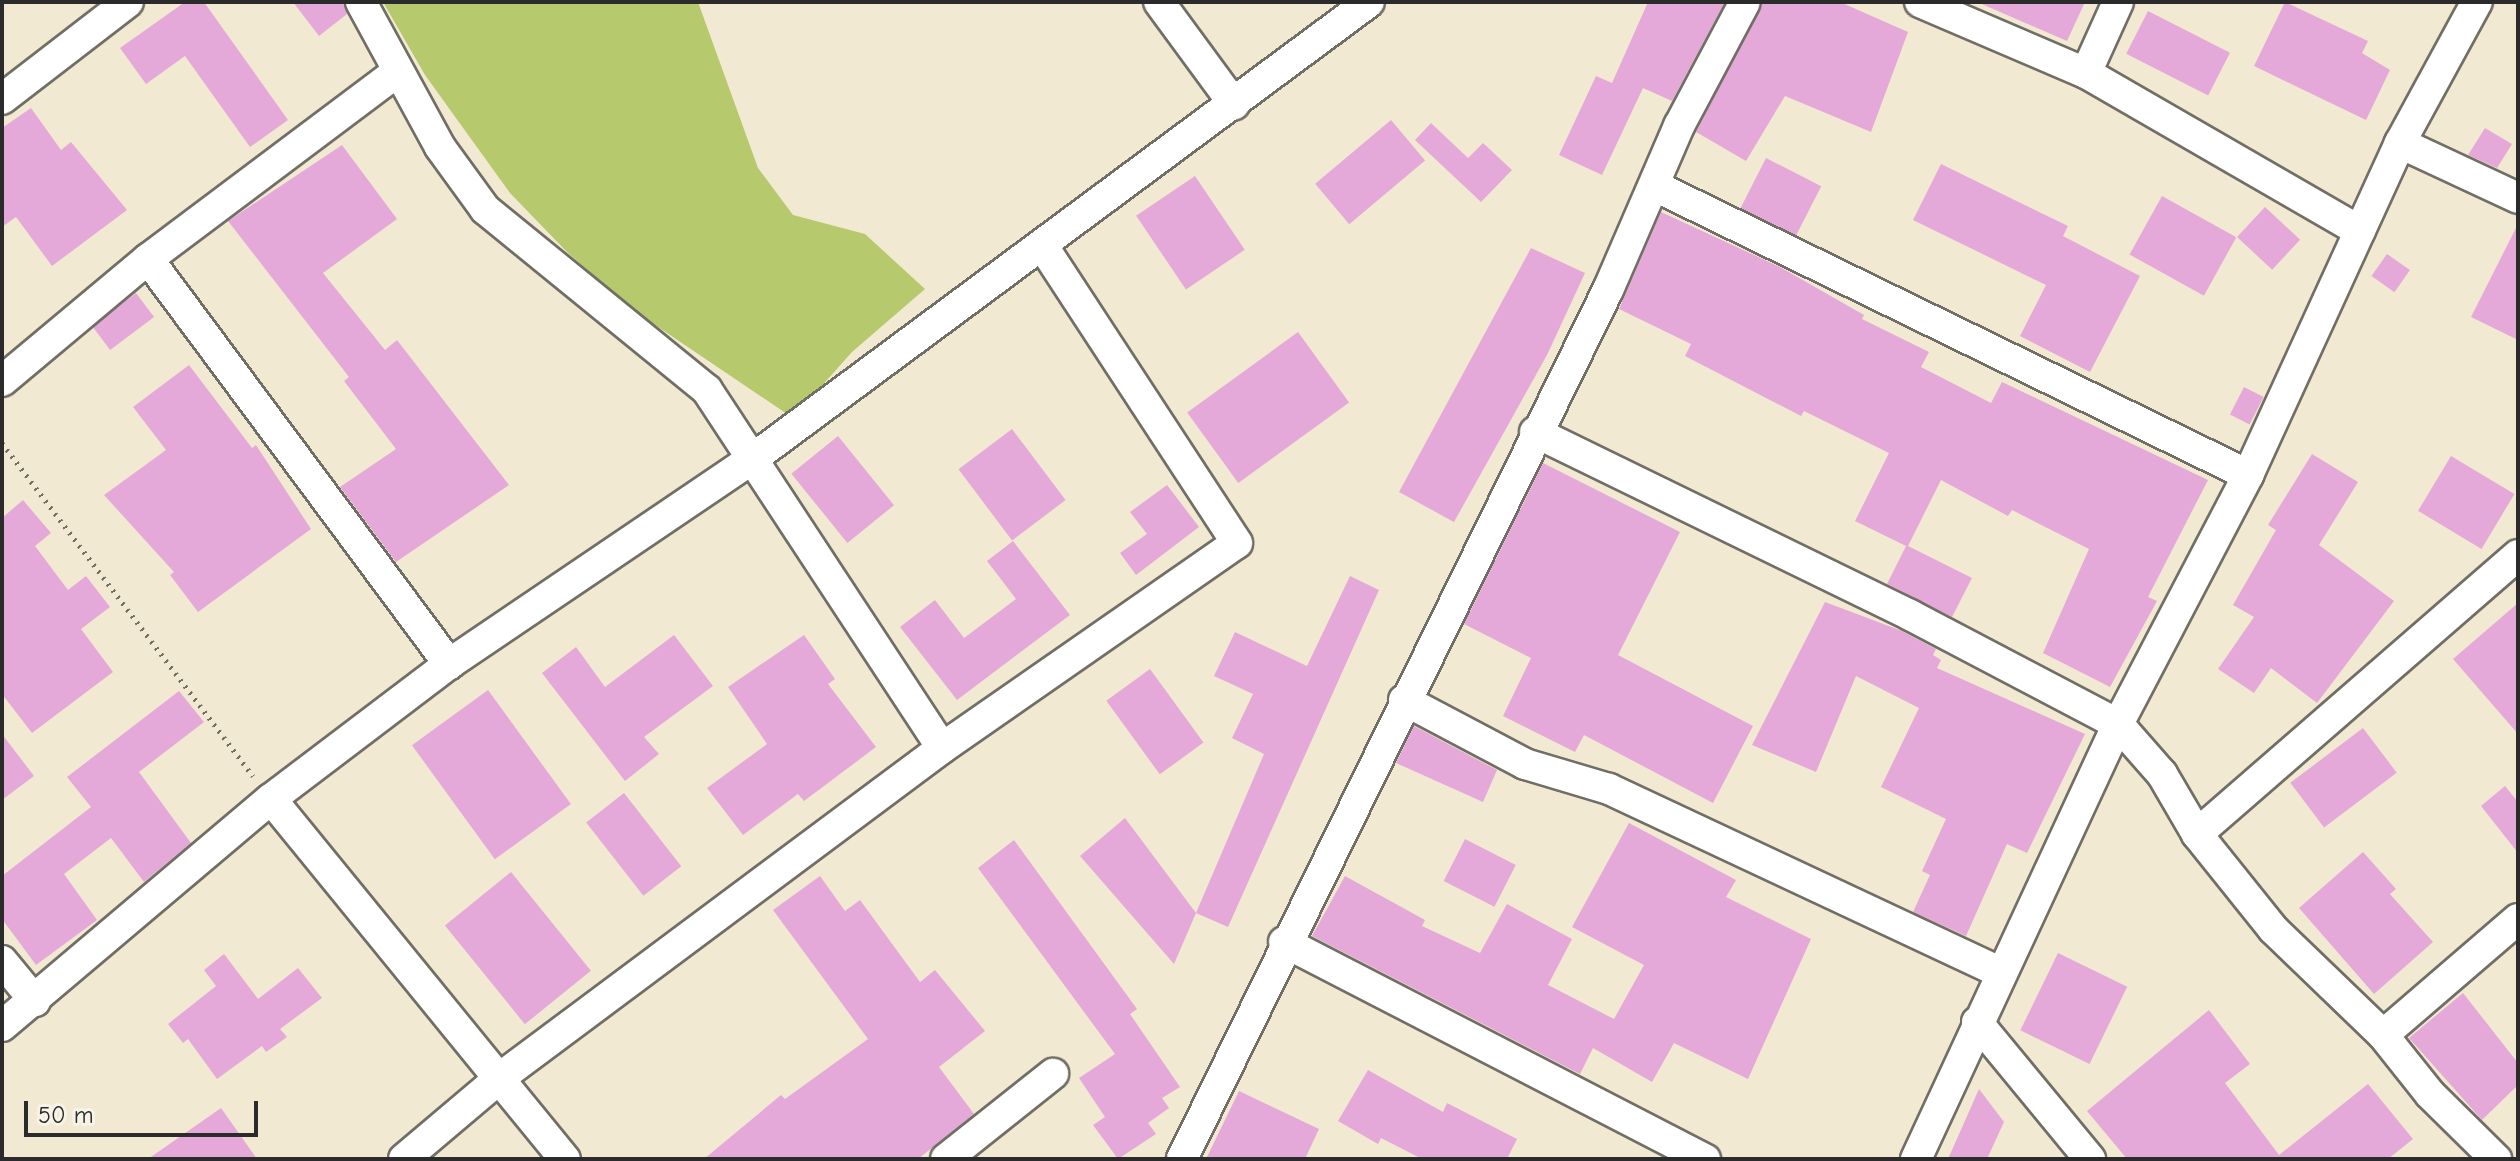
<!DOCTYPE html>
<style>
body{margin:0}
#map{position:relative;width:2520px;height:1161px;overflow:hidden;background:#f2e9d2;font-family:"Comic Neue",sans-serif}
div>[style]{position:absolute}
.green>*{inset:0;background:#b7c96d}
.building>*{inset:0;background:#e5a9d9;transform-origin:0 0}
.path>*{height:5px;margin-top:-2.5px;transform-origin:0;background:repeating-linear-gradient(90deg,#716e65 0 2px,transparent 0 8px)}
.roads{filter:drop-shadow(2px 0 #716e65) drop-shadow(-2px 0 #716e65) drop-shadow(0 2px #716e65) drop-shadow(0 -2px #716e65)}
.minor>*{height:30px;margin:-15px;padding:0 15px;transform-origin:15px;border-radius:15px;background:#fff}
span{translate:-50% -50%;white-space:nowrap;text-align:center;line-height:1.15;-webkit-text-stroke:7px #f7f3e8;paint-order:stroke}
.frame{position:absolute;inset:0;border:4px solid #2b2b2b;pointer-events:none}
.scale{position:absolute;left:24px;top:1101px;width:234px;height:36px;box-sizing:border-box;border:4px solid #2b2b2b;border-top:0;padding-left:10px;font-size:24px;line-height:28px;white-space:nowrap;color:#2b2b2b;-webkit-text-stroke:6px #f7f3e8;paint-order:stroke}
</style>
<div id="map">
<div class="green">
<div style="clip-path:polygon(383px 2px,698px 2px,758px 168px,793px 215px,865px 234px,925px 289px,852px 352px,793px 418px,636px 312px,568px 253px,510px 193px,425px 75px)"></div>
</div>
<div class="building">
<div style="clip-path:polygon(185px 2px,204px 2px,288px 120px,250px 147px,185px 56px,146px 84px,120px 48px)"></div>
<div style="clip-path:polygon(293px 2px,343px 2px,347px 14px,319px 36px)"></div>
<div style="clip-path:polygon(1648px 2px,1725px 2px,1672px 101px,1643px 88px,1602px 175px,1559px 155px,1596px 76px,1612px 83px)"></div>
<div style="clip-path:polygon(1763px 2px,1840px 2px,1908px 32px,1871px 132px,1785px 96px,1746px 161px,1696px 132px)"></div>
<div style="clip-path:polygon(1977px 2px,2085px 2px,2067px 41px)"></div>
<div style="clip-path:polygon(2285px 2px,2368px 41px,2362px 53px,2390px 70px,2366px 120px,2254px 66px)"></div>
<div style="left:2148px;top:11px;width:92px;height:48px;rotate:27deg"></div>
<div style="clip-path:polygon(31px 108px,61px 150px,71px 142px,127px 210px,52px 266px,16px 217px,2px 227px,2px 128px)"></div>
<div style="left:1391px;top:120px;width:53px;height:99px;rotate:50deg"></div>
<div style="clip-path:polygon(1431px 123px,1468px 158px,1483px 143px,1512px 170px,1481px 202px,1415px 140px)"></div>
<div style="clip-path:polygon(2485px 128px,2512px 144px,2497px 168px,2468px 155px)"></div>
<div style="clip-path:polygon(342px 145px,397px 219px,323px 273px,385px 350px,397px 340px,509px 485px,396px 562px,340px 487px,396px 449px,344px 381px,349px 377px,228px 221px)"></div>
<div style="left:1766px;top:158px;width:62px;height:56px;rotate:27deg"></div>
<div style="clip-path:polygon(1941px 164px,2068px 226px,2063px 236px,2140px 276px,2090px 372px,2020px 336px,2046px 285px,1913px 220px)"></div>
<div style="left:1195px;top:176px;width:89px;height:71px;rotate:56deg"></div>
<div style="left:2162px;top:196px;width:85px;height:67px;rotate:29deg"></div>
<div style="left:2265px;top:207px;width:48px;height:41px;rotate:43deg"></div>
<div style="clip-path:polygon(1661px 212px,1780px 267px,1864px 315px,1862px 319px,1929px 352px,1921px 367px,1991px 403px,2002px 382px,2208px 480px,2148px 597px,2157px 601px,2110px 687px,2043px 653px,2089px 549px,2012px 510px,2008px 516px,1941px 480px,1908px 546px,1972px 578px,1952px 617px,1887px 584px,1906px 546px,1855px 521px,1889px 453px,1804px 411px,1801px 416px,1685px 356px,1691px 344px,1619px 309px)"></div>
<div style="clip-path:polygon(2518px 224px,2518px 340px,2471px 317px)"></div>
<div style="clip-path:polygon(1531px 248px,1585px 273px,1547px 355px,1454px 522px,1399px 492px)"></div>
<div style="left:2387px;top:254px;width:28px;height:27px;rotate:35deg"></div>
<div style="left:136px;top:293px;width:30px;height:55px;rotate:53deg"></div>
<div style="left:1298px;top:332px;width:87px;height:137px;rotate:54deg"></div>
<div style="clip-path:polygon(189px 365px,252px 448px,256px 445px,311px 529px,198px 612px,170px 575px,174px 572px,104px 495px,166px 450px,133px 407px)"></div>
<div style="left:2244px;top:387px;width:22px;height:31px;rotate:27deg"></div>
<div style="left:1012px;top:429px;width:89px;height:67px;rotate:53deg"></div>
<div style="left:838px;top:436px;width:89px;height:60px;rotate:51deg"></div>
<div style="clip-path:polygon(2312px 454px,2358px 482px,2319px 545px,2394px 601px,2317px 703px,2271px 668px,2254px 693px,2218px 669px,2254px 617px,2233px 605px,2276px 530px,2268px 525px)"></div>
<div style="left:2451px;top:456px;width:74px;height:64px;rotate:31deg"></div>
<div style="clip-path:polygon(1543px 463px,1680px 532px,1618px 655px,1753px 726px,1713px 803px,1584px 735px,1575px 752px,1503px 716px,1531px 658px,1464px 624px)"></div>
<div style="clip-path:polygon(1167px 485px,1199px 527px,1136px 575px,1120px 553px,1147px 534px,1130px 512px)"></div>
<div style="clip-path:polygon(23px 500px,51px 533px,35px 546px,68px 590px,86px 576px,110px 607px,81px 629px,113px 672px,32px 733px,2px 694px,2px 518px)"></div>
<div style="clip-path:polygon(1013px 541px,1070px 615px,957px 700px,900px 627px,935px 600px,964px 638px,1016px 599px,987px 561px)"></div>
<div style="clip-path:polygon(1350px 576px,1379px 590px,1228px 927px,1196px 913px,1264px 754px,1232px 738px,1253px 694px,1214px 676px,1235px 632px,1307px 666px)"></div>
<div style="clip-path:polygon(1825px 602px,1902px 631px,1936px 649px,1933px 655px,1941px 660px,1937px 668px,2085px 734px,2027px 853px,2007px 844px,1966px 936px,1913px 912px,1930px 875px,1922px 871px,1946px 819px,1881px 787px,1919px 708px,1856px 676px,1816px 772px,1752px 745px)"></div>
<div style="clip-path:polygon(2518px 603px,2518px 734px,2453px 659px)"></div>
<div style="clip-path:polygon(674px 635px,713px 686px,644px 737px,659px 754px,625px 781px,542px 673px,576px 647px,605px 687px)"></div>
<div style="clip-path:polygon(804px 635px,835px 679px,828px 684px,876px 747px,804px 801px,798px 794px,743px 835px,707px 788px,767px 744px,728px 687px)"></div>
<div style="left:1150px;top:669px;width:91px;height:54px;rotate:54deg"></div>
<div style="left:488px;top:690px;width:141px;height:94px;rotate:54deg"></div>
<div style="clip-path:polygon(179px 691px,204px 722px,139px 772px,191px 843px,144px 882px,111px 838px,64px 874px,97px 920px,36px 965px,2px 919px,2px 876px,91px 807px,67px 777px)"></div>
<div style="clip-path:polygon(1414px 726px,1497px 770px,1483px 802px,1396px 763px)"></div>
<div style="left:2363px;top:728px;width:56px;height:91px;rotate:53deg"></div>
<div style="clip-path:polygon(2px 734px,34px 776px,2px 800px)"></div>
<div style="clip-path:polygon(2505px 786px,2518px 802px,2518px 853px,2481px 806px)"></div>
<div style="left:624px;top:793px;width:93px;height:48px;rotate:52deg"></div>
<div style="clip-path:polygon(1125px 818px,1196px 913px,1174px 964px,1080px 856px)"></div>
<div style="clip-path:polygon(1629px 823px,1736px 880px,1726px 897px,1811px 939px,1748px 1079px,1674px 1043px,1652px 1082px,1593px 1048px,1580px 1074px,1312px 936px,1345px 876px,1425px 920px,1422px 926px,1480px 953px,1507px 904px,1572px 939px,1548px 985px,1614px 1019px,1644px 965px,1572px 927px)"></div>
<div style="left:1465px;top:839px;width:57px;height:47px;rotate:27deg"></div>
<div style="clip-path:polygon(1014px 840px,1137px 1009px,1130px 1014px,1180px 1087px,1162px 1098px,1169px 1108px,1148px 1123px,1156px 1134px,1118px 1159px,1093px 1125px,1105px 1117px,1079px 1078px,1115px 1054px,978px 868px)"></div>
<div style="clip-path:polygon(2363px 852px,2396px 889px,2390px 894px,2433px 942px,2374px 994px,2299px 908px)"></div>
<div style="left:511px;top:872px;width:127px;height:85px;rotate:51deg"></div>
<div style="clip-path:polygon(820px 876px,845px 911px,860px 900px,920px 982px,935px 970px,985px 1031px,939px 1067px,974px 1114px,918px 1159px,704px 1159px,781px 1095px,785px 1099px,868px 1039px,773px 910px)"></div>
<div style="left:2058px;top:953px;width:77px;height:86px;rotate:26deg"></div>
<div style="clip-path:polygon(224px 954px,258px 999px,298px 968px,322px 998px,280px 1029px,287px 1037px,266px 1052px,262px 1046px,217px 1079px,188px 1039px,183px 1043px,168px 1024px,216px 986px,204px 970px)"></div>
<div style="clip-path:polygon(2463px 993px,2518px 1063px,2518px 1085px,2482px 1120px,2409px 1038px)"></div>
<div style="clip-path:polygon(2209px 1010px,2250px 1064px,2225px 1083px,2279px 1155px,2368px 1084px,2413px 1139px,2388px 1159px,2127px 1159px,2087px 1111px)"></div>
<div style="clip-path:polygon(1368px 1070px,1443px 1112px,1447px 1103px,1517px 1139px,1507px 1159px,1422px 1159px,1381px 1138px,1378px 1144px,1338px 1121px)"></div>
<div style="clip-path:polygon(1979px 1089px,2004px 1122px,1987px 1159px,1948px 1159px)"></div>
<div style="clip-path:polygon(1239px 1091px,1319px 1129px,1305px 1159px,1206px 1159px)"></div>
<div style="clip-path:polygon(221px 1108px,257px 1159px,148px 1159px)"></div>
</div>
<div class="path">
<div style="left:2px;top:443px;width:417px;rotate:53deg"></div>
</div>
<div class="roads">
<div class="minor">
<div style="left:361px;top:2px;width:165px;rotate:61.4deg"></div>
<div style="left:440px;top:147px;width:77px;rotate:54deg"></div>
<div style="left:485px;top:209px;width:286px;rotate:39.2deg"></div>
<div style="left:707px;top:390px;width:428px;rotate:56.7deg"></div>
<div style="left:1159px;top:2px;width:127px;rotate:53.7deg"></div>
<div style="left:1920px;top:2px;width:181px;rotate:23.2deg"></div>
<div style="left:2086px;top:73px;width:316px;rotate:30deg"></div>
<div style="left:2086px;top:73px;width:78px;rotate:-65.7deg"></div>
<div style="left:2px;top:99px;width:159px;rotate:-37.6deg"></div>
<div style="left:2400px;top:143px;width:130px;rotate:25deg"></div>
<div style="left:1655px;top:186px;width:660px;rotate:25.98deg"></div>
<div style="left:148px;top:259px;width:505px;rotate:53.38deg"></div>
<div style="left:2px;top:381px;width:190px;rotate:-39.9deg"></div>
<div style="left:148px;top:259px;width:311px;rotate:-36.9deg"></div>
<div style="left:1535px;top:432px;width:417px;rotate:26deg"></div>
<div style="left:1910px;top:615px;width:235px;rotate:27.7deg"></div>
<div style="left:2118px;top:724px;width:67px;rotate:48.7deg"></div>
<div style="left:2162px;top:774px;width:69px;rotate:59.7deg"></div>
<div style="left:2197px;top:834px;width:122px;rotate:51.3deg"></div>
<div style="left:2273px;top:929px;width:153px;rotate:43.9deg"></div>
<div style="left:2383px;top:1035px;width:75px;rotate:51.5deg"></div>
<div style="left:2430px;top:1094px;width:93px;rotate:44.6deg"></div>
<div style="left:1404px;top:700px;width:137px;rotate:27.9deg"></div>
<div style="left:1525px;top:764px;width:88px;rotate:16.6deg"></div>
<div style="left:1609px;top:789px;width:432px;rotate:25.1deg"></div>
<div style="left:271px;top:799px;width:465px;rotate:50.8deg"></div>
<div style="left:2197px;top:834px;width:425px;rotate:-41deg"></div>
<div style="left:1284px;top:942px;width:474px;rotate:27.3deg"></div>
<div style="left:2px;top:961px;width:52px;rotate:50.5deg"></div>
<div style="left:1977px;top:1022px;width:178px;rotate:50.5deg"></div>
<div style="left:2px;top:1026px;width:352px;rotate:-40.2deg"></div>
<div style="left:271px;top:799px;width:223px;rotate:-37.2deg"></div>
<div style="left:449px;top:664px;width:369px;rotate:-34.1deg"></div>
<div style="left:755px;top:457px;width:764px;rotate:-36.54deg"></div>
<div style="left:2383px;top:1035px;width:178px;rotate:-40.7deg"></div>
<div style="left:404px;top:1159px;width:127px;rotate:-40.2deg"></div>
<div style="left:501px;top:1077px;width:550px;rotate:-36.72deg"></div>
<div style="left:942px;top:748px;width:359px;rotate:-34.8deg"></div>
<div style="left:1237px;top:543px;width:356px;rotate:-123.2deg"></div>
<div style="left:946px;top:1159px;width:137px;rotate:-38.5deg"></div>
<div style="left:1182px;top:1159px;width:968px;rotate:-63.89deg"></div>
<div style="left:1608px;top:290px;width:179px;rotate:-66.6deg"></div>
<div style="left:1679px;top:126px;width:140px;rotate:-62deg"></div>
<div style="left:1916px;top:1159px;width:480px;rotate:-65.1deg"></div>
<div style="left:2118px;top:724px;width:281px;rotate:-62.4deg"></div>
<div style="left:2248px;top:475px;width:365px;rotate:-65.4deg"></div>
<div style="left:2400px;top:143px;width:161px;rotate:-61.4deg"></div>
</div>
</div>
<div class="frame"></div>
<div class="scale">50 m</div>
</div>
